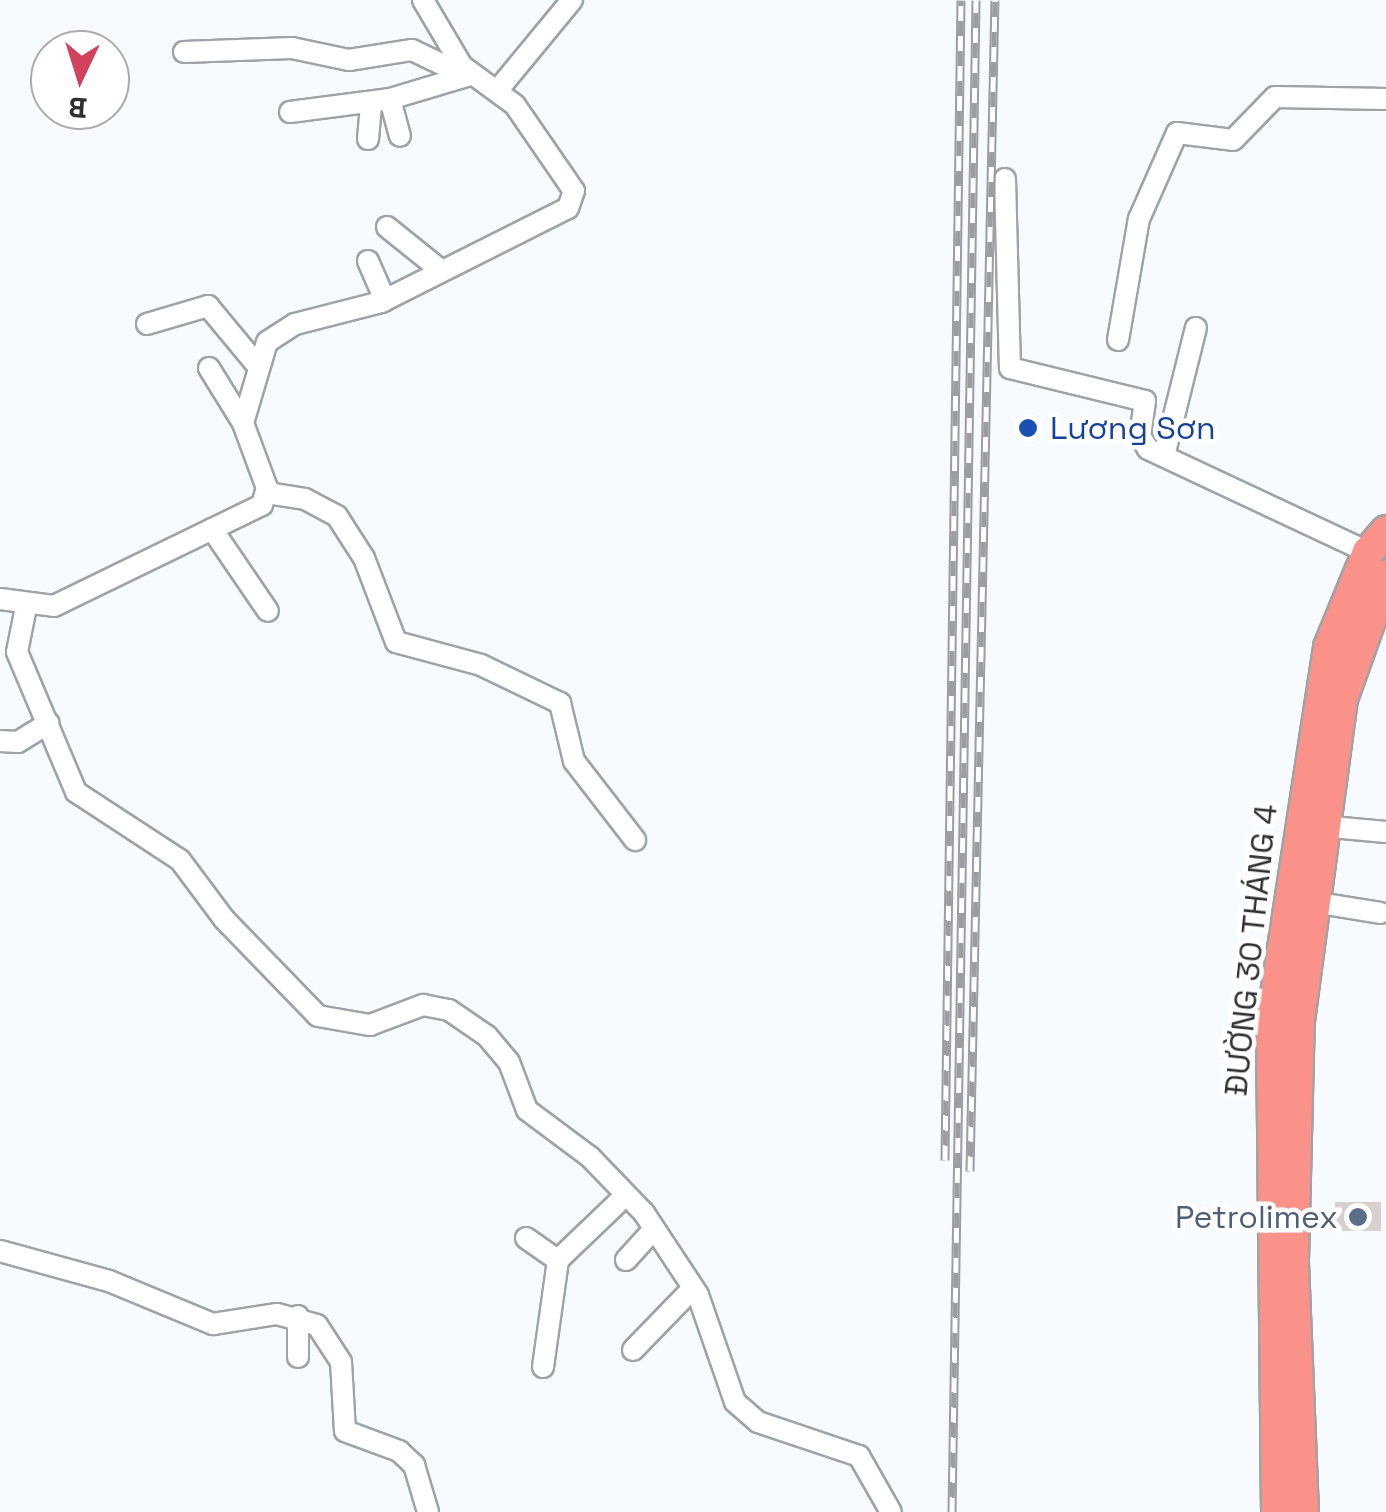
<!DOCTYPE html>
<meta charset="utf-8">
<style>
body{margin:0}
#map{position:relative;width:1386px;height:1512px;overflow:hidden;background:#f7fafe;font-family:"Space Grotesk",sans-serif}
div>[style]{position:absolute}
.building>*{inset:0;background:#d6d1cf;transform-origin:0 0}
.roads{filter:drop-shadow(2px 0 #9fa3a6) drop-shadow(-2px 0 #9fa3a6) drop-shadow(0 2px #9fa3a6) drop-shadow(0 -2px #9fa3a6)}
.minor>*{height:20px;margin:-10px;padding:0 10px;transform-origin:10px;border-radius:10px;background:#fff}
.highway>*{height:30px;margin:-15px;padding:0 15px;transform-origin:15px;border-radius:15px;background:#fa928a}
.rail>*{height:9px;margin-top:-4.5px;transform-origin:0;background:repeating-linear-gradient(90deg,#fff 0 15px,#9b9da0 0 30px);box-sizing:border-box;border-block:2px solid #9b9da0}
.dots>*{width:28px;height:28px;translate:-50% -50%;box-sizing:border-box;border:5px solid #fff;border-radius:50%}
span{translate:-50% -50%;white-space:nowrap;text-align:center;line-height:1.15;-webkit-text-stroke:9px #fff;paint-order:stroke}
.transit-label{font-size:32px;color:#164399}
.left{translate:0 -50%;text-align:left}
.street-label{font-size:32px;color:#2f3032}
.service-label{font-size:32px;color:#4e5e75}
.right{translate:-100% -50%;text-align:right}
.north{position:absolute;left:30px;top:30px;width:100px;height:100px;box-sizing:border-box;background:#fff;border:2px solid #acacad;border-radius:50%;rotate:184deg;font-size:28px;font-weight:700;line-height:40px;text-align:center;color:#2f3032}
.north::after{content:'';display:block;margin:auto;width:35px;height:45px;background:#d3425c;clip-path:polygon(50% 0,100% 100%,50% 72%,0 100%)}
</style>
<div id="map">
<div class="building">
<div style="left:1335px;top:1202px;width:46px;height:29px"></div>
</div>
<div class="roads">
<div class="minor">
<div style="left:184px;top:52px;width:108px;rotate:-2.1deg"></div>
<div style="left:292px;top:48px;width:58px;rotate:11.9deg"></div>
<div style="left:349px;top:60px;width:64px;rotate:-9deg"></div>
<div style="left:412px;top:50px;width:51px;rotate:25.6deg"></div>
<div style="left:497px;top:91px;width:118px;rotate:-50.5deg"></div>
<div style="left:390px;top:99px;width:38px;rotate:75deg"></div>
<div style="left:290px;top:112px;width:101px;rotate:-7.4deg"></div>
<div style="left:390px;top:99px;width:84px;rotate:-16.7deg"></div>
<div style="left:368px;top:139px;width:37px;rotate:-85deg"></div>
<div style="left:1005px;top:179px;width:189px;rotate:88.5deg"></div>
<div style="left:1010px;top:368px;width:139px;rotate:13.7deg"></div>
<div style="left:1145px;top:401px;width:35px;rotate:98deg"></div>
<div style="left:1140px;top:436px;width:15px;rotate:58deg"></div>
<div style="left:1148px;top:449px;width:243px;rotate:25.1deg"></div>
<div style="left:387px;top:227px;width:65px;rotate:38.8deg"></div>
<div style="left:368px;top:261px;width:43px;rotate:66.4deg"></div>
<div style="left:147px;top:324px;width:64px;rotate:-16.4deg"></div>
<div style="left:208px;top:306px;width:77px;rotate:50.3deg"></div>
<div style="left:1118px;top:340px;width:123px;rotate:-80.2deg"></div>
<div style="left:1139px;top:219px;width:94px;rotate:-66.2deg"></div>
<div style="left:1177px;top:133px;width:56px;rotate:7.1deg"></div>
<div style="left:1233px;top:140px;width:60px;rotate:-45.7deg"></div>
<div style="left:1275px;top:97px;width:111px;rotate:1deg"></div>
<div style="left:209px;top:368px;width:65px;rotate:58.3deg"></div>
<div style="left:1164px;top:456px;width:132px;rotate:-76deg"></div>
<div style="left:267px;top:493px;width:38px;rotate:9deg"></div>
<div style="left:305px;top:499px;width:36px;rotate:28deg"></div>
<div style="left:337px;top:516px;width:50px;rotate:57.3deg"></div>
<div style="left:364px;top:558px;width:90px;rotate:69.1deg"></div>
<div style="left:396px;top:642px;width:88px;rotate:15.1deg"></div>
<div style="left:481px;top:665px;width:88px;rotate:25.7deg"></div>
<div style="left:560px;top:703px;width:60px;rotate:76.4deg"></div>
<div style="left:574px;top:761px;width:100px;rotate:52.3deg"></div>
<div style="left:212px;top:529px;width:99px;rotate:55.7deg"></div>
<div style="left:0;top:599px;width:54px;rotate:7.4deg"></div>
<div style="left:54px;top:606px;width:231px;rotate:-25.9deg"></div>
<div style="left:262px;top:505px;width:18px;rotate:-74deg"></div>
<div style="left:267px;top:488px;width:69px;rotate:-110.3deg"></div>
<div style="left:243px;top:423px;width:84px;rotate:-73.5deg"></div>
<div style="left:267px;top:342px;width:33px;rotate:-33deg"></div>
<div style="left:295px;top:324px;width:89px;rotate:-14.3deg"></div>
<div style="left:381px;top:302px;width:209px;rotate:-26.7deg"></div>
<div style="left:568px;top:208px;width:18px;rotate:-71deg"></div>
<div style="left:574px;top:191px;width:104px;rotate:-124.5deg"></div>
<div style="left:515px;top:105px;width:66px;rotate:-143.7deg"></div>
<div style="left:462px;top:66px;width:77px;rotate:-120.6deg"></div>
<div style="left:26px;top:607px;width:46px;rotate:101.3deg"></div>
<div style="left:17px;top:652px;width:152px;rotate:67.1deg"></div>
<div style="left:76px;top:792px;width:124px;rotate:33.2deg"></div>
<div style="left:180px;top:860px;width:74px;rotate:53.3deg"></div>
<div style="left:224px;top:919px;width:135px;rotate:45.9deg"></div>
<div style="left:318px;top:1016px;width:53px;rotate:9.8deg"></div>
<div style="left:370px;top:1025px;width:57px;rotate:-20.7deg"></div>
<div style="left:423px;top:1005px;width:26px;rotate:11deg"></div>
<div style="left:449px;top:1010px;width:46px;rotate:34.4deg"></div>
<div style="left:487px;top:1036px;width:34px;rotate:50deg"></div>
<div style="left:509px;top:1062px;width:51px;rotate:69.4deg"></div>
<div style="left:527px;top:1110px;width:79px;rotate:36.7deg"></div>
<div style="left:590px;top:1157px;width:78px;rotate:46deg"></div>
<div style="left:644px;top:1213px;width:98px;rotate:56.6deg"></div>
<div style="left:698px;top:1295px;width:113px;rotate:70.9deg"></div>
<div style="left:735px;top:1402px;width:30px;rotate:41deg"></div>
<div style="left:758px;top:1422px;width:107px;rotate:18.6deg"></div>
<div style="left:859px;top:1456px;width:64px;rotate:60.3deg"></div>
<div style="left:0;top:741px;width:18px;rotate:3deg"></div>
<div style="left:18px;top:742px;width:36px;rotate:-32deg"></div>
<div style="left:1321px;top:826px;width:65px;rotate:5.3deg"></div>
<div style="left:1313px;top:902px;width:68px;rotate:9.3deg"></div>
<div style="left:526px;top:1238px;width:39px;rotate:35deg"></div>
<div style="left:0;top:1251px;width:113px;rotate:15.4deg"></div>
<div style="left:109px;top:1281px;width:113px;rotate:22.5deg"></div>
<div style="left:213px;top:1324px;width:65px;rotate:-8.9deg"></div>
<div style="left:277px;top:1314px;width:41px;rotate:15.4deg"></div>
<div style="left:317px;top:1325px;width:44px;rotate:57deg"></div>
<div style="left:341px;top:1362px;width:69px;rotate:86.7deg"></div>
<div style="left:345px;top:1431px;width:58px;rotate:20.3deg"></div>
<div style="left:399px;top:1451px;width:21px;rotate:43deg"></div>
<div style="left:414px;top:1465px;width:49px;rotate:73.4deg"></div>
<div style="left:626px;top:1260px;width:42px;rotate:-47.9deg"></div>
<div style="left:633px;top:1350px;width:86px;rotate:-45.9deg"></div>
<div style="left:298px;top:1357px;width:41px;rotate:-90deg"></div>
<div style="left:543px;top:1367px;width:108px;rotate:-82deg"></div>
<div style="left:558px;top:1260px;width:94px;rotate:-43.7deg"></div>
</div>
<div class="highway">
<div style="left:1277px;top:1512px;width:492px;rotate:-90.6deg"></div>
<div style="left:1272px;top:1020px;width:377px;rotate:-81.3deg"></div>
<div style="left:1329px;top:647px;width:103px;rotate:-67.7deg"></div>
<div style="left:1368px;top:552px;width:28px;rotate:-49deg"></div>
<div style="left:1303px;top:1512px;width:252px;rotate:-92.3deg"></div>
<div style="left:1293px;top:1260px;width:239px;rotate:-88.6deg"></div>
<div style="left:1299px;top:1021px;width:325px;rotate:-82.4deg"></div>
<div style="left:1342px;top:699px;width:131px;rotate:-70.3deg"></div>
</div>
</div>
<div class="rail">
<div style="left:945px;top:1160px;width:1160px;rotate:-89.21deg"></div>
<div style="left:970px;top:1171px;width:1171px;rotate:-88.78deg"></div>
<div style="left:952px;top:1512px;width:1512px;rotate:-89.09deg"></div>
</div>
<div class="dots">
<div style="left:1028px;top:428px;background:#1a4fb4"></div>
<div style="left:1358px;top:1217px;background:#5c6f8a"></div>
</div>
<div class="transit-label">
<span class="left" style="left:1050px;top:428px">Lương Sơn</span>
</div>
<div class="street-label">
<span style="left:1251px;top:950px;rotate:-84deg">ĐƯỜNG 30 THÁNG 4</span>
</div>
<div class="service-label">
<span class="right" style="left:1338px;top:1217px">Petrolimex</span>
</div>
<div class="north">B</div>
</div>
